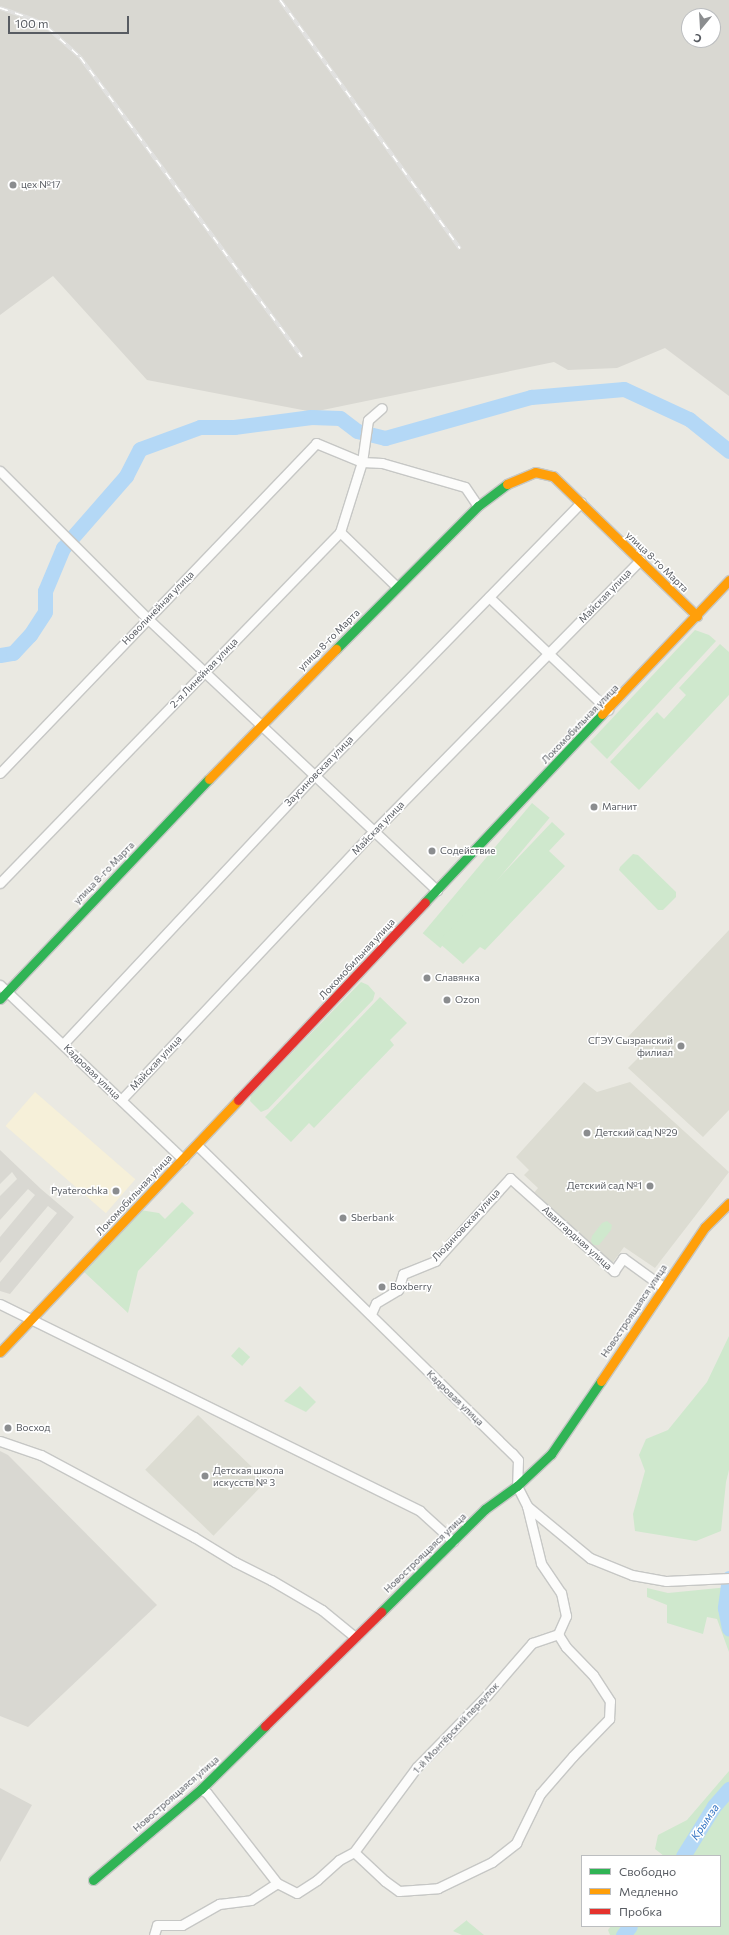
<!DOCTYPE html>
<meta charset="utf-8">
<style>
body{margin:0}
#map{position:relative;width:729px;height:1935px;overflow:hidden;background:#eae9e2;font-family:Commissioner,sans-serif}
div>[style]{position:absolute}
.commercial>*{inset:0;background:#f6f0d9;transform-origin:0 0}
.industrial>*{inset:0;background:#d9d8d2}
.education>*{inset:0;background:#dcdcd2;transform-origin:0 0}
.green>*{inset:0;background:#cfe8cd;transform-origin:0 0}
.river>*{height:15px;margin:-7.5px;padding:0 7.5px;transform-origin:7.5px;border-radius:7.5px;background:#b4d8f6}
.roads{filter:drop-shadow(1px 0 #c6c7c5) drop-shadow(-1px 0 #c6c7c5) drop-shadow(0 1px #c6c7c5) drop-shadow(0 -1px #c6c7c5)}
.street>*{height:9px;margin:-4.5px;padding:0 4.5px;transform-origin:4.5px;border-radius:4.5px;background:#fcfcfb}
.fast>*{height:9px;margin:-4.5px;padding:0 4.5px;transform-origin:4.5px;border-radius:4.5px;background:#30b455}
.slow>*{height:9px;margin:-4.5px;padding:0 4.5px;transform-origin:4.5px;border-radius:4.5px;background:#ff9f0a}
.jam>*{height:9px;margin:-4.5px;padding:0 4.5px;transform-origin:4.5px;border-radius:4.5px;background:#e5322d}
.rail>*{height:4px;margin-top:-2px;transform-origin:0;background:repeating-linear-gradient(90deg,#fff 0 8px,#e2e2e1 0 16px);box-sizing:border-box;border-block:1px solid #e2e2e1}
.dots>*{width:11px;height:11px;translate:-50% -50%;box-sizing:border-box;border:2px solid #fff;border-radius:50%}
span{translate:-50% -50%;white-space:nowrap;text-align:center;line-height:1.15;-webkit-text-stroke:3px #fff;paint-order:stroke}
.poi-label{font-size:10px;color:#585c62}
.left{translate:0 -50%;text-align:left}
.right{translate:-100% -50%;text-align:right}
.street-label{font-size:10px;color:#585c62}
.water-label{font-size:11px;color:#3574c3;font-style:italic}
.legend{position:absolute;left:581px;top:1855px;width:140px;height:72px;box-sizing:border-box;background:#fff;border:1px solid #bcbec0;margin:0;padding:5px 7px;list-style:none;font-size:12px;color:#585c62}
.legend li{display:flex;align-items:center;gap:8px;height:20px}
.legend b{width:20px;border:1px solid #bcbec0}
.north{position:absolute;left:681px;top:8px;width:40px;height:40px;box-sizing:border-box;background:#fff;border:1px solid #bcbec0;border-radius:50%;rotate:198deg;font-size:11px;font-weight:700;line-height:16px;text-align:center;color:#585c62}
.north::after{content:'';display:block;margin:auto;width:14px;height:18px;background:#8b8d8f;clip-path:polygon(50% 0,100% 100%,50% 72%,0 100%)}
.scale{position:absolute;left:8px;top:16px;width:121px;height:18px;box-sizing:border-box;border:2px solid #585c62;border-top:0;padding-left:5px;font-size:12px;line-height:14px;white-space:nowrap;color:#585c62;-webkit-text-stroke:3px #fff;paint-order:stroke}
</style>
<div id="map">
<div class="commercial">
<div style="left:35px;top:1092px;width:133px;height:45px;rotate:41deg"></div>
</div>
<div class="industrial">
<div style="clip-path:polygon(evenodd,0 0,729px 0,729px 396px,665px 348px,617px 368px,568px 370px,554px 362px,313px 412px,147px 380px,53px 276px,0 315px,0 0,689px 16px,713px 16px,713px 40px,689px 40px,689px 16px)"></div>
<div style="clip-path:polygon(0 1150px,41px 1189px,74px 1217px,10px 1294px,0 1291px,0 1282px,57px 1213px,48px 1206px,0 1263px,0 1237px,35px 1195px,28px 1189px,0 1220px,0 1196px,17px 1179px,12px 1172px,0 1184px)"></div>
<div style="clip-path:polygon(0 1451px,8px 1455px,157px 1605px,28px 1727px,0 1716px)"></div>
<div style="clip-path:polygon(0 1788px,32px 1805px,0 1862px)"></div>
</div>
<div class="education">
<div style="clip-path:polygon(729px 930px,729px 1110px,703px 1137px,628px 1068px,642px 1054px,626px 1039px)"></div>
<div style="clip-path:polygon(584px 1082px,597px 1092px,630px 1082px,729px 1172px,655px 1268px,624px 1247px,611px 1265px,533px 1194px,538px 1188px,524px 1175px,529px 1170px,516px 1157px)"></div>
<div style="left:198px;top:1415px;width:95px;height:76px;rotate:44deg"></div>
</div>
<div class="green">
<div style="clip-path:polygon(695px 630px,709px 635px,716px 641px,607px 759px,590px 742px)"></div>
<div style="clip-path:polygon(720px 644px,729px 652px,729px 695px,639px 790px,610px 762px,657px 712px,664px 719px,686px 695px,679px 688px)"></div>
<div style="left:532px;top:803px;width:23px;height:170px;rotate:40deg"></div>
<div style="clip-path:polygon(552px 822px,565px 834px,549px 851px,565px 866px,485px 950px,480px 947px,463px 964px,438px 942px)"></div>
<div style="clip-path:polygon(633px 854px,638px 855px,676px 892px,676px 897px,663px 910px,658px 910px,619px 870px,620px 867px)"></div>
<div style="clip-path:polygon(361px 982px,368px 985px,375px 993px,373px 1000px,289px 1087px,268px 1109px,261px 1112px,250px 1101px,251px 1095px)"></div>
<div style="clip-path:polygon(380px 997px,407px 1023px,390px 1040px,394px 1045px,314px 1128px,309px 1123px,291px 1142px,265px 1117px)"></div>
<div style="clip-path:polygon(182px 1202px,194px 1213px,138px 1271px,128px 1313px,83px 1271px,140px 1210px,159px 1213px,165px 1219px)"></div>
<div style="clip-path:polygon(607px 1221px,612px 1225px,611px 1230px,599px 1245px,593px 1245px,591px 1241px,592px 1236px,602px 1223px)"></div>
<div style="clip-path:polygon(729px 1336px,729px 1470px,726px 1482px,721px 1531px,696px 1541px,635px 1531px,633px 1514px,645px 1471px,639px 1455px,646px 1439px,668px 1430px,707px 1382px)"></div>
<div style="left:239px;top:1347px;width:15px;height:12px;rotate:42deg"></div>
<div style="clip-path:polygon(300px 1386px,316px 1402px,306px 1412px,284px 1401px)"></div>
<div style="clip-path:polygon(729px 1587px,729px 1652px,717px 1619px,707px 1617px,703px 1634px,667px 1623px,667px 1605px,647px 1597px,647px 1588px,668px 1593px)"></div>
<div style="clip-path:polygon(729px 1771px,729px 1935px,610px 1935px,608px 1930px,611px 1926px,720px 1926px,720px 1856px,664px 1856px,655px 1849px,658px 1835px,687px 1820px)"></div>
<div style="clip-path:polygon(467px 1920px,467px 1921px,484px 1935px,462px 1935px,453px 1931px)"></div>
</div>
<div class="river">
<div style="left:0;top:655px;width:13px;rotate:-9deg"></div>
<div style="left:13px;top:653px;width:25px;rotate:-47deg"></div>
<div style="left:30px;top:635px;width:27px;rotate:-57deg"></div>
<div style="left:45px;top:612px;width:21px;rotate:-90deg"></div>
<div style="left:45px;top:591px;width:47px;rotate:-67.3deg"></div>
<div style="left:63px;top:548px;width:96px;rotate:-48.8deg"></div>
<div style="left:126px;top:476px;width:30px;rotate:-63deg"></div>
<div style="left:140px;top:449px;width:64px;rotate:-20.1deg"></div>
<div style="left:200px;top:427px;width:34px"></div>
<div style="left:234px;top:427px;width:78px;rotate:-7.4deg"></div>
<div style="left:311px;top:417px;width:29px;rotate:2deg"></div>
<div style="left:340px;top:418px;width:21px;rotate:37deg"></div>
<div style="left:357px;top:431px;width:29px;rotate:14deg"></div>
<div style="left:385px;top:438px;width:152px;rotate:-15.7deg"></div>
<div style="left:531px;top:397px;width:93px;rotate:-4.9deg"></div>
<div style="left:624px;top:389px;width:72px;rotate:24.8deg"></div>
<div style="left:689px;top:419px;width:51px;rotate:38.7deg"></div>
<div style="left:729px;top:1578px;width:30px;rotate:98deg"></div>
<div style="left:725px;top:1608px;width:21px;rotate:79deg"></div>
<div style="left:683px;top:1856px;width:59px;rotate:-58.2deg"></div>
<div style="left:714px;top:1806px;width:23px;rotate:-49deg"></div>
<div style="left:623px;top:1935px;width:11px;rotate:-52deg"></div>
</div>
<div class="roads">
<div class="street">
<div style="left:0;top:471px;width:208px;rotate:45deg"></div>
<div style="left:147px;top:618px;width:398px;rotate:43.2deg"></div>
<div style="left:340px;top:532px;width:79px;rotate:44deg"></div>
<div style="left:489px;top:597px;width:164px;rotate:43.5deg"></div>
<div style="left:0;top:773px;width:457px;rotate:-46.2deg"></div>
<div style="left:316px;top:443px;width:50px;rotate:22.4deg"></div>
<div style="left:362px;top:462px;width:20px;rotate:3deg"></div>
<div style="left:382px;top:463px;width:86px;rotate:16.1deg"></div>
<div style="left:465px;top:487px;width:23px;rotate:56deg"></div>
<div style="left:0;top:883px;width:489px;rotate:-45.9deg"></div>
<div style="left:340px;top:532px;width:73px;rotate:-72.6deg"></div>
<div style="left:362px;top:462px;width:42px;rotate:-81.9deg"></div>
<div style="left:368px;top:420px;width:18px;rotate:-41deg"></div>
<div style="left:0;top:985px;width:253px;rotate:43.6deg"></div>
<div style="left:63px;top:1044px;width:369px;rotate:-46.9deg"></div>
<div style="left:315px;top:775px;width:381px;rotate:-45.7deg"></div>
<div style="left:121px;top:1100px;width:369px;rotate:-46.8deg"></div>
<div style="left:374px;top:831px;width:380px;rotate:-45.5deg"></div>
<div style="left:197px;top:1145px;width:441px;rotate:44.4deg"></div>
<div style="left:512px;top:1453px;width:9px;rotate:49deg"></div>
<div style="left:518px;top:1460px;width:26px;rotate:92deg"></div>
<div style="left:517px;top:1486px;width:22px;rotate:63deg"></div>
<div style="left:527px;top:1506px;width:82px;rotate:39.5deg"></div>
<div style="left:590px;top:1558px;width:45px;rotate:22deg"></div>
<div style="left:632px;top:1575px;width:35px;rotate:10deg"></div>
<div style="left:666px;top:1581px;width:63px;rotate:-2.7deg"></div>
<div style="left:0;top:1304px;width:468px;rotate:26.2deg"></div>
<div style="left:420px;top:1511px;width:45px;rotate:42.3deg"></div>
<div style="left:371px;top:1314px;width:12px;rotate:-66deg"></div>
<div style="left:376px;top:1303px;width:26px;rotate:-31deg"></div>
<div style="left:398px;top:1290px;width:17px;rotate:-73deg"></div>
<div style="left:403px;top:1274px;width:35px;rotate:-22deg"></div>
<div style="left:435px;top:1261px;width:112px;rotate:-47.9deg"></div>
<div style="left:510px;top:1178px;width:140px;rotate:41.8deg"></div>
<div style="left:614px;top:1271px;width:16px;rotate:-55deg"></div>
<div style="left:623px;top:1258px;width:49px;rotate:35.9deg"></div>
<div style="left:0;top:1441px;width:43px;rotate:18.9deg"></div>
<div style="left:41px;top:1455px;width:174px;rotate:28.2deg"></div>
<div style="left:194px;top:1537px;width:48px;rotate:31.4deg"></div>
<div style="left:235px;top:1562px;width:40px;rotate:26.6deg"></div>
<div style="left:271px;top:1580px;width:59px;rotate:30.5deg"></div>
<div style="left:322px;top:1610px;width:43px;rotate:39.3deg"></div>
<div style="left:201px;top:1789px;width:7px;rotate:34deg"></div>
<div style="left:207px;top:1793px;width:114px;rotate:52.1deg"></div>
<div style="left:277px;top:1883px;width:22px;rotate:27deg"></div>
<div style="left:297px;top:1893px;width:24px;rotate:-33deg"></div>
<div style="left:317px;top:1880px;width:30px;rotate:-42deg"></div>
<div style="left:339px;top:1860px;width:17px;rotate:-28deg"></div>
<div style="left:354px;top:1852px;width:106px;rotate:-53.5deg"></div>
<div style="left:417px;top:1767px;width:100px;rotate:-45.8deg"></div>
<div style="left:487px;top:1695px;width:69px;rotate:-49.1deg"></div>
<div style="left:532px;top:1643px;width:28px;rotate:-19deg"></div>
<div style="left:558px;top:1634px;width:20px;rotate:-66deg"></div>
<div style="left:566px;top:1616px;width:24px;rotate:-102deg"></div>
<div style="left:561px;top:1593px;width:36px;rotate:-124deg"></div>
<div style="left:541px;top:1563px;width:59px;rotate:-103.8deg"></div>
<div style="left:354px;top:1852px;width:42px;rotate:43.1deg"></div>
<div style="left:385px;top:1881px;width:17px;rotate:36deg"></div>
<div style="left:399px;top:1891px;width:39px;rotate:-4deg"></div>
<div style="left:438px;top:1888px;width:60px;rotate:-25.7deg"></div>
<div style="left:492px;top:1862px;width:31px;rotate:-38deg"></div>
<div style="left:516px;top:1843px;width:55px;rotate:-63.9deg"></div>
<div style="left:540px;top:1794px;width:50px;rotate:-49deg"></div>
<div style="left:573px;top:1756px;width:52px;rotate:-45.8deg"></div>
<div style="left:609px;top:1719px;width:18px;rotate:-87deg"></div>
<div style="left:610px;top:1701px;width:31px;rotate:-123deg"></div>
<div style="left:593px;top:1675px;width:39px;rotate:-134deg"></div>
<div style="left:566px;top:1647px;width:15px;rotate:-122deg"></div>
<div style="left:154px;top:1935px;width:10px;rotate:-73deg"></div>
<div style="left:157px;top:1925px;width:25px"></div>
<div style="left:182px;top:1925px;width:43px;rotate:-29.6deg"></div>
<div style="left:219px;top:1904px;width:32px;rotate:-7deg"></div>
<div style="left:251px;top:1900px;width:31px;rotate:-33deg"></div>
</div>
<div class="fast">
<div style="left:336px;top:649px;width:202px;rotate:-45.2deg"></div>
<div style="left:478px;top:506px;width:36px;rotate:-37deg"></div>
<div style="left:425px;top:902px;width:258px;rotate:-46.7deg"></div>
<div style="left:0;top:999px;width:303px;rotate:-46.5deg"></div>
<div style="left:381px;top:1612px;width:146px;rotate:-44.7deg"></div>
<div style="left:485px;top:1509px;width:39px;rotate:-36deg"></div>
<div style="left:517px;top:1486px;width:47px;rotate:-43.3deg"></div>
<div style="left:551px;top:1454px;width:88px;rotate:-55.6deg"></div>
<div style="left:93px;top:1880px;width:141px;rotate:-40.1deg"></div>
<div style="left:201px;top:1789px;width:90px;rotate:-44.5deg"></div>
</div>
<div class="slow">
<div style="left:507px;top:484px;width:30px;rotate:-23deg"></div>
<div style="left:535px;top:472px;width:18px;rotate:13deg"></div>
<div style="left:553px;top:476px;width:201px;rotate:44.2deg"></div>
<div style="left:602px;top:714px;width:185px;rotate:-46.5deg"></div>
<div style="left:209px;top:779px;width:182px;rotate:-45.7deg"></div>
<div style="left:0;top:1352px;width:347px;rotate:-46.6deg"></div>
<div style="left:601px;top:1381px;width:186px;rotate:-56deg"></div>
<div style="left:705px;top:1227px;width:34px;rotate:-45deg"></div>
</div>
<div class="jam">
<div style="left:238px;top:1100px;width:272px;rotate:-46.6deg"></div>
<div style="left:265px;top:1726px;width:163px;rotate:-44.5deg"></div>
</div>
</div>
<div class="rail">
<div style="left:280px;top:0;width:307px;rotate:54.1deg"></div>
<div style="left:0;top:8px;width:37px;rotate:19deg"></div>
<div style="left:35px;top:20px;width:15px;rotate:32deg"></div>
<div style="left:48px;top:28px;width:43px;rotate:42.2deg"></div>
<div style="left:80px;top:57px;width:373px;rotate:53.5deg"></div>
</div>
<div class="dots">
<div style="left:13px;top:185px;background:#8b8d8f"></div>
<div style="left:594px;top:807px;background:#8b8d8f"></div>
<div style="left:432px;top:851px;background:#8b8d8f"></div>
<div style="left:427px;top:978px;background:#8b8d8f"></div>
<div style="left:447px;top:1000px;background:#8b8d8f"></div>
<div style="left:681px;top:1046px;background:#8b8d8f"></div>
<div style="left:587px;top:1133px;background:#8b8d8f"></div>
<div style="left:650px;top:1186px;background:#8b8d8f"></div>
<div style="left:116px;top:1191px;background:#8b8d8f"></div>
<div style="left:343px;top:1218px;background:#8b8d8f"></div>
<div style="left:382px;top:1287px;background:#8b8d8f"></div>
<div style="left:8px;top:1428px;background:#8b8d8f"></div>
<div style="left:205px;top:1476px;background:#8b8d8f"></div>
</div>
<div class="poi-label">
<span class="left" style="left:21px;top:185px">цех №17</span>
<span class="left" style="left:602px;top:807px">Магнит</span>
<span class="left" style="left:440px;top:851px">Содействие</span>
<span class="left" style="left:435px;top:978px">Славянка</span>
<span class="left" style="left:455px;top:1000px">Ozon</span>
<span class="right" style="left:673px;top:1046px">СГЭУ Сызранский<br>филиал</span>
<span class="left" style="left:595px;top:1133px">Детский сад №29</span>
<span class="right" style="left:642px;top:1186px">Детский сад №1</span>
<span class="right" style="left:108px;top:1191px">Pyaterochka</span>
<span class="left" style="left:351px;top:1218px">Sberbank</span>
<span class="left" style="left:390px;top:1287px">Boxberry</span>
<span class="left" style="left:16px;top:1428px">Восход</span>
<span class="left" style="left:213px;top:1476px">Детская школа<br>искусств № 3</span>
</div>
<div class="street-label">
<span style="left:657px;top:562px;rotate:44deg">улица 8-го Марта</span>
<span style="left:605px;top:596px;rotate:-46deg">Майская улица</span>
<span style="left:158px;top:608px;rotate:-46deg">Новолинейная улица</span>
<span style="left:329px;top:640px;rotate:-45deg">улица 8-го Марта</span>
<span style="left:204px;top:673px;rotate:-46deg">2-я Линейная улица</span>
<span style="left:580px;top:724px;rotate:-46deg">Локомобильная улица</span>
<span style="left:319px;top:771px;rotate:-46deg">Заусиновская улица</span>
<span style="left:378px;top:828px;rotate:-46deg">Майская улица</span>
<span style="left:104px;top:873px;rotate:-46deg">улица 8-го Марта</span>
<span style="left:357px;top:959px;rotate:-47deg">Локомобильная улица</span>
<span style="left:156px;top:1063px;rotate:-47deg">Майская улица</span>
<span style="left:92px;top:1072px;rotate:44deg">Кадровая улица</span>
<span style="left:134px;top:1195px;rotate:-47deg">Локомобильная улица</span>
<span style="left:466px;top:1225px;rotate:-47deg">Людиновская улица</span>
<span style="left:577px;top:1238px;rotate:42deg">Авангардная улица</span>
<span style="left:634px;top:1311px;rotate:-56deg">Новостроящаяся улица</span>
<span style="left:455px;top:1398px;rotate:44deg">Кадровая улица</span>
<span style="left:425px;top:1553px;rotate:-44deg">Новостроящаяся улица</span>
<span style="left:456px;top:1728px;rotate:-47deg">1-й Монтёрский переулок</span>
<span style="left:176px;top:1794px;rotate:-41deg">Новостроящаяся улица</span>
</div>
<div class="water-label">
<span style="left:705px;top:1822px;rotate:-56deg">Крымза</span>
</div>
<ul class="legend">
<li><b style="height:5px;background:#30b455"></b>Свободно</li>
<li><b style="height:5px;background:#ff9f0a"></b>Медленно</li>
<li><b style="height:5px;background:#e5322d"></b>Пробка</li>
</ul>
<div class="north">С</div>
<div class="scale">100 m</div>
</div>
